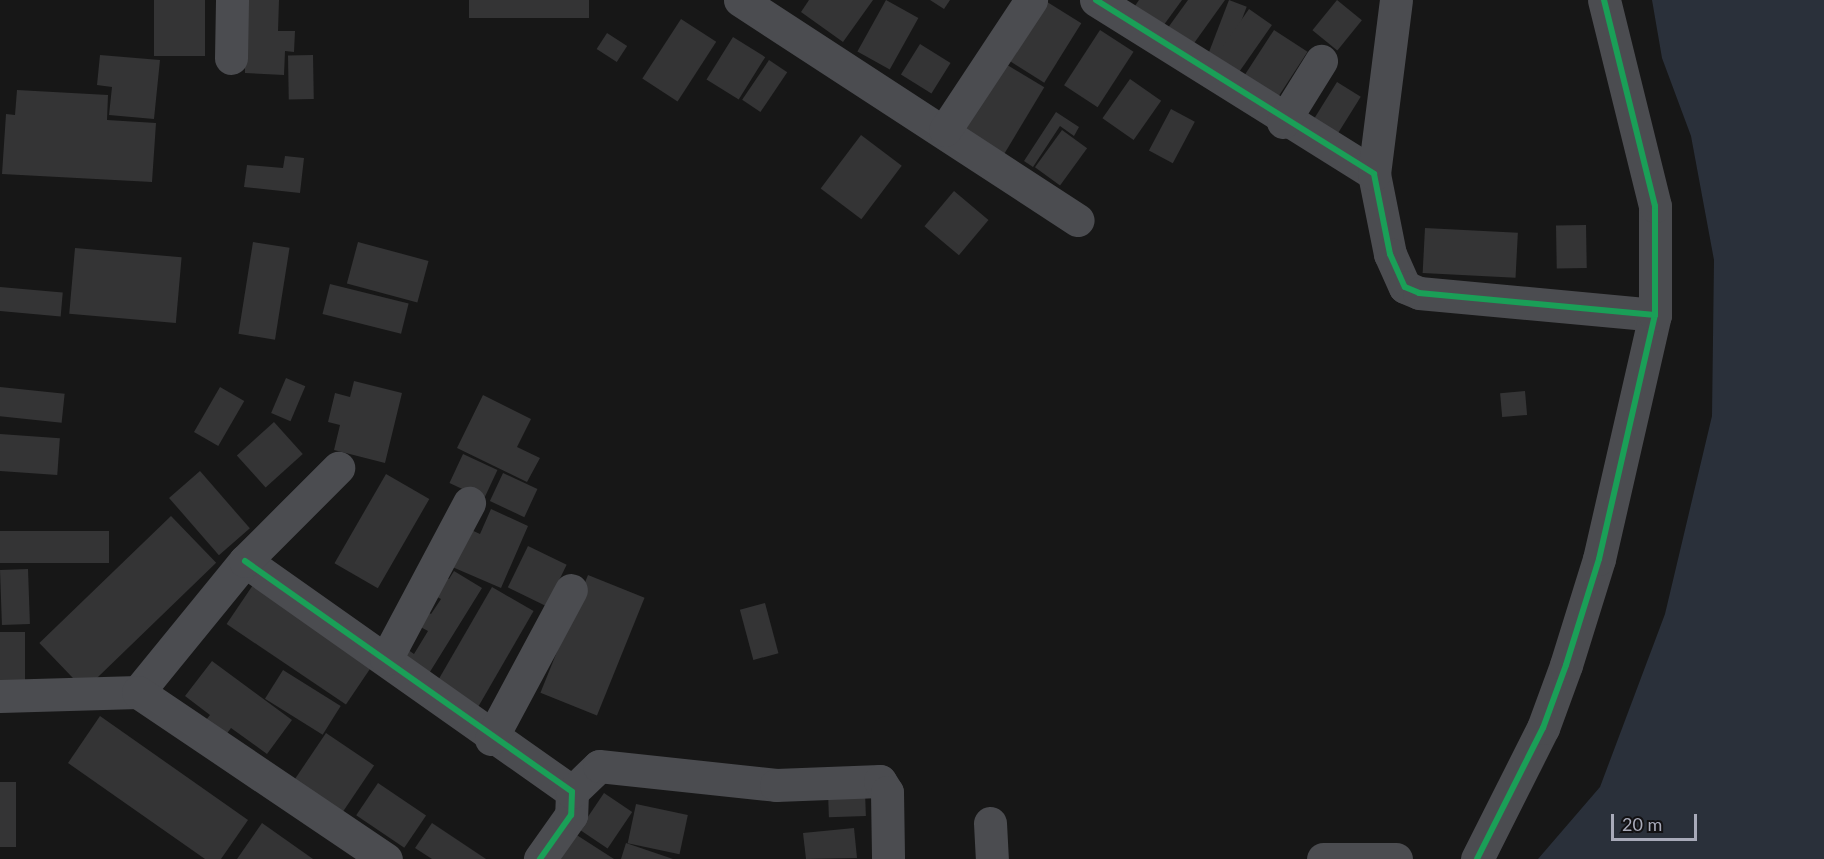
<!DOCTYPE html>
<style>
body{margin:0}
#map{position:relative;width:1824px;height:859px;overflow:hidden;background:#171717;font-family:Lato,sans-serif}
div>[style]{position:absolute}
.water>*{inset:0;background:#2a303a}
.building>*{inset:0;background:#343435;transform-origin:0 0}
.minor>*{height:33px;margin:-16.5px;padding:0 16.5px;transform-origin:16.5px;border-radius:16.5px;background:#4b4c50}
.cycleway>*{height:6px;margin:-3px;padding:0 3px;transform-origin:3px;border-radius:3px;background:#1a9f57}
span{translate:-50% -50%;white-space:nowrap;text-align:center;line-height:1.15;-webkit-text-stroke:4.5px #121113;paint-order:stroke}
.scale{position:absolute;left:1611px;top:814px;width:86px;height:27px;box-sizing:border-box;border:3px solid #a8aab9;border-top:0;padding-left:8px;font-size:18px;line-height:21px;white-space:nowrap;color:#a8aab9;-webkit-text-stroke:4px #121113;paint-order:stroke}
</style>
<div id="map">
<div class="water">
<div style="clip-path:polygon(1652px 0,1824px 0,1824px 859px,1538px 859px,1600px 787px,1665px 614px,1712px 416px,1714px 260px,1691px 136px,1662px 58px)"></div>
</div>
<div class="building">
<div style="left:154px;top:0;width:51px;height:56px"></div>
<div style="clip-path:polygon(243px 0,279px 0,278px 31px,295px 31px,294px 52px,285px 51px,284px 75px,245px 73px)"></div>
<div style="left:469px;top:0;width:120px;height:18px"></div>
<div style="clip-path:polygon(809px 0,873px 0,843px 42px,801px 12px)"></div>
<div style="left:886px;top:0;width:37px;height:59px;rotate:29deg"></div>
<div style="clip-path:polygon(930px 0,950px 0,944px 9px)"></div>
<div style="left:1044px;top:0;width:44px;height:70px;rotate:32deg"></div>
<div style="clip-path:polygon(1139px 0,1182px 0,1158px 33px,1130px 13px)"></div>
<div style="clip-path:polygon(1188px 0,1225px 0,1187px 53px,1162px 36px)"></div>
<div style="left:1229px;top:0;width:19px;height:64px;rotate:21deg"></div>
<div style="left:1337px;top:0;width:32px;height:39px;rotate:39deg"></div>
<div style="left:1249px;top:9px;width:28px;height:67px;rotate:35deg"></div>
<div style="left:681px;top:19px;width:42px;height:71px;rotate:33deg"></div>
<div style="left:1100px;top:30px;width:40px;height:66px;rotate:33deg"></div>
<div style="left:1274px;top:30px;width:40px;height:69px;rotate:33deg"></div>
<div style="left:607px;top:33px;width:24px;height:19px;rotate:33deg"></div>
<div style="left:733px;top:37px;width:38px;height:50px;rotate:32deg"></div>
<div style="left:920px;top:44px;width:36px;height:36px;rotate:32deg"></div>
<div style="clip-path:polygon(100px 55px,160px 60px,154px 119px,109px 115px,112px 87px,97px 85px)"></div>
<div style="left:313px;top:55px;width:44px;height:25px;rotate:89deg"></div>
<div style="left:769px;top:60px;width:22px;height:48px;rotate:34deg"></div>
<div style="left:1004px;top:63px;width:47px;height:82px;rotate:31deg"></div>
<div style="left:1130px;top:79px;width:38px;height:48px;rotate:35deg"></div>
<div style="left:1337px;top:82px;width:28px;height:45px;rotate:32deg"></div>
<div style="clip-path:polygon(17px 90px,108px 95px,107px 120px,156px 123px,152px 182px,2px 174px,6px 114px,15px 115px)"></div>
<div style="left:1171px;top:109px;width:27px;height:47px;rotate:28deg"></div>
<div style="clip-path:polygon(1056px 112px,1079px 127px,1074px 136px,1060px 126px,1033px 167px,1024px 161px)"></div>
<div style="left:1062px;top:130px;width:31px;height:46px;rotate:36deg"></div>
<div style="left:861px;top:135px;width:51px;height:67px;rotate:37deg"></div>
<div style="clip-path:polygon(285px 156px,304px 158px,300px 193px,244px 187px,247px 165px,283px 168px)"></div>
<div style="left:954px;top:191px;width:45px;height:46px;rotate:40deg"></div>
<div style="left:1586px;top:225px;width:43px;height:30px;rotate:89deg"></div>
<div style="left:1425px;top:228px;width:93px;height:45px;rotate:3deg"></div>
<div style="left:253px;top:242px;width:37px;height:93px;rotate:9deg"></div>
<div style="left:358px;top:242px;width:73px;height:43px;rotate:15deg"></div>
<div style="left:75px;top:248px;width:107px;height:66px;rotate:5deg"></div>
<div style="left:330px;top:284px;width:81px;height:31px;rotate:14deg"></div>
<div style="left:0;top:287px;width:63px;height:24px;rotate:5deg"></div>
<div style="left:286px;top:378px;width:21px;height:38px;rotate:23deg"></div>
<div style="clip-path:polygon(354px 381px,402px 393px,385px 463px,334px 450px,340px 425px,328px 422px,335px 393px,350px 397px)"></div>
<div style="left:0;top:387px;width:65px;height:29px;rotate:6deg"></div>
<div style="left:220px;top:387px;width:28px;height:52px;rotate:30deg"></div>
<div style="left:1525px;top:391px;width:24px;height:25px;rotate:85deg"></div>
<div style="clip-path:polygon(483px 395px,531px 419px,517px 447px,540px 458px,527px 482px,457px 448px)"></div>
<div style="left:274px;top:422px;width:43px;height:50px;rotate:48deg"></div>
<div style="left:0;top:434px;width:60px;height:37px;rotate:4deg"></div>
<div style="left:463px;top:454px;width:38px;height:32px;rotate:25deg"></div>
<div style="left:200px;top:471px;width:76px;height:41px;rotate:49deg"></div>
<div style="left:503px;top:473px;width:38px;height:31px;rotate:25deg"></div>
<div style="left:386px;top:474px;width:50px;height:103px;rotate:30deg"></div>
<div style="clip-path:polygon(491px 509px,528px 526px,501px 588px,450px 566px,467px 528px,480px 534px)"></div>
<div style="left:171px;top:516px;width:65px;height:183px;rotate:46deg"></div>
<div style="left:0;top:531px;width:109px;height:32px"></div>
<div style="left:528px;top:546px;width:43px;height:46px;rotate:26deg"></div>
<div style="left:28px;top:569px;width:55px;height:28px;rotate:88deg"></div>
<div style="clip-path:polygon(454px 571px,482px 588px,428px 675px,398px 656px,404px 647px,414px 654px,428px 631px,415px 624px,424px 610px,431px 614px,441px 599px,430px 593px,441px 575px,449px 579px)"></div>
<div style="left:588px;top:575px;width:61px;height:127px;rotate:22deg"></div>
<div style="left:259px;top:576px;width:144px;height:58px;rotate:34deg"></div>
<div style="left:492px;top:587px;width:48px;height:113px;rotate:30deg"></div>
<div style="left:765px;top:603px;width:52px;height:26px;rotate:75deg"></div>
<div style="left:0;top:632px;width:25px;height:48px"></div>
<div style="clip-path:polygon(212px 661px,292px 720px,267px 754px,231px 728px,222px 740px,202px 725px,210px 715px,185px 696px)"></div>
<div style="left:283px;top:670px;width:68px;height:34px;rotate:32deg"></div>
<div style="clip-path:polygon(100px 716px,248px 820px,221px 859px,205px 859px,68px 763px)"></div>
<div style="left:326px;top:733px;width:58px;height:63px;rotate:34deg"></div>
<div style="left:0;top:782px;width:16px;height:65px"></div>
<div style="left:378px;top:783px;width:58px;height:39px;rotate:34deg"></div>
<div style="left:865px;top:791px;width:25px;height:37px;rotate:88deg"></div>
<div style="left:604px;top:793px;width:34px;height:44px;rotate:34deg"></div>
<div style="left:636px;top:804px;width:53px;height:40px;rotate:12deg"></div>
<div style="clip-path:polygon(262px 823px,313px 859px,237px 859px)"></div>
<div style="clip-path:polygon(432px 823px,486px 859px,432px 859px,415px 848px)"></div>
<div style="clip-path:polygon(854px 828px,857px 858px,806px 859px,803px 833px)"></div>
<div style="clip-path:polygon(572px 832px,614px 859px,554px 859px)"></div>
<div style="clip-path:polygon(626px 843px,673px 859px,621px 859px)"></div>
</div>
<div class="minor">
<div style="left:740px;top:0;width:403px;rotate:33.1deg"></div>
<div style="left:1096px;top:0;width:328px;rotate:32deg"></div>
<div style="left:1374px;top:174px;width:82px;rotate:78.7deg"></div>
<div style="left:1390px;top:254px;width:36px;rotate:66deg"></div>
<div style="left:1405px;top:287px;width:15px;rotate:23deg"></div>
<div style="left:1419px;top:293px;width:237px;rotate:5.3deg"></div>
<div style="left:231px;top:58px;width:58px;rotate:-89deg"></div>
<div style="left:1283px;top:122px;width:72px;rotate:-58.1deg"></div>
<div style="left:945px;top:130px;width:156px;rotate:-56.5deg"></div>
<div style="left:1374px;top:174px;width:175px;rotate:-82.8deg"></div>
<div style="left:245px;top:561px;width:400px;rotate:35.2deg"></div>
<div style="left:572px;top:792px;width:23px;rotate:92deg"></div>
<div style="left:571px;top:815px;width:54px;rotate:125.2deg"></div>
<div style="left:386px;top:659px;width:177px;rotate:-62deg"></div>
<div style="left:138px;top:692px;width:169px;rotate:-50.8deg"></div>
<div style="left:245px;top:561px;width:132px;rotate:-45deg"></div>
<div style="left:0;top:696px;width:138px;rotate:-1.7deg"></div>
<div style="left:138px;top:692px;width:299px;rotate:34deg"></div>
<div style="left:491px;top:739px;width:169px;rotate:-61.8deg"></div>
<div style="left:572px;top:792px;width:37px;rotate:-44deg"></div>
<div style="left:599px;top:766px;width:178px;rotate:6.1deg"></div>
<div style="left:776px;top:785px;width:104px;rotate:-2.2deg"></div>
<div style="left:880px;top:781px;width:13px;rotate:58deg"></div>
<div style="left:887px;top:792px;width:67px;rotate:89.1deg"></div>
<div style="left:990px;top:823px;width:36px;rotate:87deg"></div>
<div style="left:1323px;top:859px;width:73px"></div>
<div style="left:1477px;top:859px;width:147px;rotate:-63.3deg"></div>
<div style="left:1543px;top:728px;width:67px;rotate:-69.9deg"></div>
<div style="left:1566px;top:665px;width:111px;rotate:-72.7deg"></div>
<div style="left:1599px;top:559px;width:250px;rotate:-77.1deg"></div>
<div style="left:1655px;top:315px;width:109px;rotate:-90deg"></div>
<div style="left:1655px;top:206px;width:212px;rotate:-103.9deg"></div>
</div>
<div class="cycleway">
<div style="left:1096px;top:0;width:328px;rotate:32deg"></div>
<div style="left:1374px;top:174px;width:82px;rotate:78.7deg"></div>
<div style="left:1390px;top:254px;width:36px;rotate:66deg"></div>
<div style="left:1405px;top:287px;width:15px;rotate:23deg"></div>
<div style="left:1419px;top:293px;width:237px;rotate:5.3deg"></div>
<div style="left:245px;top:561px;width:400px;rotate:35.2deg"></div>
<div style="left:572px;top:792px;width:23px;rotate:92deg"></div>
<div style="left:571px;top:815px;width:54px;rotate:125.2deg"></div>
<div style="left:1477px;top:859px;width:147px;rotate:-63.3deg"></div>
<div style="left:1543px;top:728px;width:67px;rotate:-69.9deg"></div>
<div style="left:1566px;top:665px;width:111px;rotate:-72.7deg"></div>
<div style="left:1599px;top:559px;width:250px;rotate:-77.1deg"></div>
<div style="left:1655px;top:315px;width:109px;rotate:-90deg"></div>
<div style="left:1655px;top:206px;width:212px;rotate:-103.9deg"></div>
</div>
<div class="scale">20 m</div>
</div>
